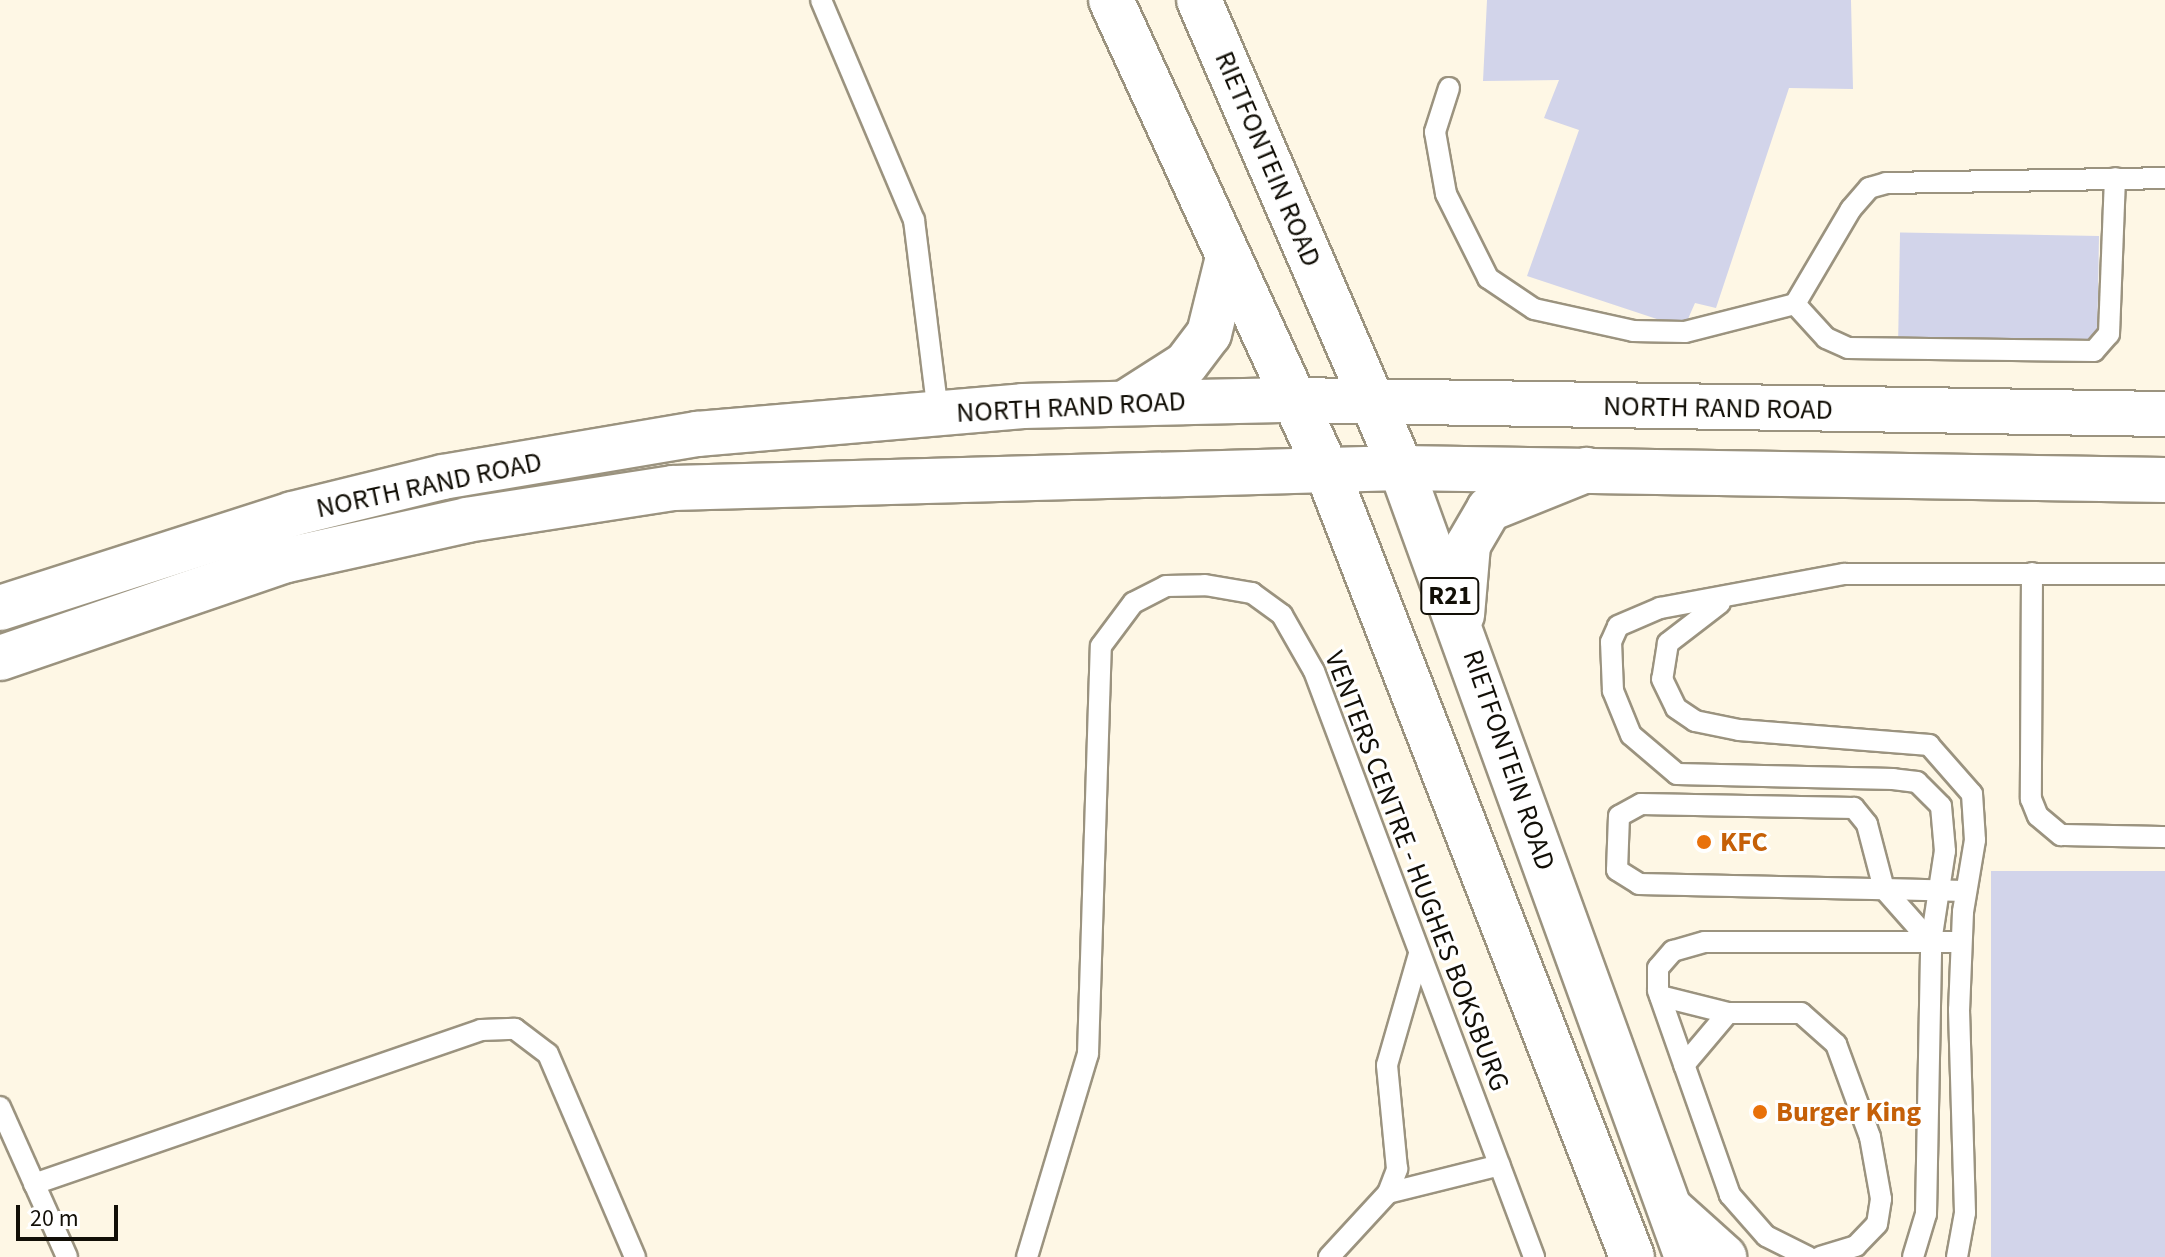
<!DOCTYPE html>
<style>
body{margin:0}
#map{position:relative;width:2165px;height:1257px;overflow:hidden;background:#fef7e5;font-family:"Source Sans 3",sans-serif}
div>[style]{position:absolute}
.building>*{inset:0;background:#d2d4ea;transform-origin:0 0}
.roads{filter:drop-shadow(2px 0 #9b937f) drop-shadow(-2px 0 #9b937f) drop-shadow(0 2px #9b937f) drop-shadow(0 -2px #9b937f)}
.lane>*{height:20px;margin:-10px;padding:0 10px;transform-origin:10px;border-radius:10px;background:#fff}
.secondary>*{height:44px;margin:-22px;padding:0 22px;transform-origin:22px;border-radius:22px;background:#fff}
.primary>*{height:44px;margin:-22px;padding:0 22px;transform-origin:22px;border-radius:22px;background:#fff}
.dots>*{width:22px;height:22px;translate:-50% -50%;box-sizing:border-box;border:4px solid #fff;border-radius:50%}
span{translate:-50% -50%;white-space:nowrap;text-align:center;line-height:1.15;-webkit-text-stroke:6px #fff;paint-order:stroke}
.shield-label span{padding:2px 6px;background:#fff;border:2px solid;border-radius:6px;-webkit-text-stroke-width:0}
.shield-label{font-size:26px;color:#120f07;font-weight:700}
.street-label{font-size:28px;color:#120f07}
.food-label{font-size:28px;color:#c56008;font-weight:700}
.left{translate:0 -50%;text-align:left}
.scale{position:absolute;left:16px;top:1205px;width:102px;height:36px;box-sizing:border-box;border:4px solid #120f07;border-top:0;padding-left:10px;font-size:24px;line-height:28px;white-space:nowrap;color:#120f07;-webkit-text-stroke:6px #fff;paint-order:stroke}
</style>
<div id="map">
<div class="building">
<div style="clip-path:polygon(1487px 0,1851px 0,1853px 89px,1789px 88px,1716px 308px,1695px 303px,1684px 328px,1527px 276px,1579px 130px,1544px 118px,1559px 80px,1483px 81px)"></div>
<div style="left:2099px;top:236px;width:109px;height:199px;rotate:91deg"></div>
<div style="left:2165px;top:871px;width:386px;height:174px;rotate:90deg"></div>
</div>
<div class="roads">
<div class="lane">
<div style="left:821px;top:0;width:239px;rotate:67.1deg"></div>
<div style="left:914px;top:220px;width:194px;rotate:82.9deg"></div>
<div style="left:1449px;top:88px;width:46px;rotate:107.7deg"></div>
<div style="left:1435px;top:132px;width:63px;rotate:79.9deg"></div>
<div style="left:1446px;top:194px;width:94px;rotate:63.4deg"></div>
<div style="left:1488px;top:278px;width:55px;rotate:34deg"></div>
<div style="left:1534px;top:309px;width:101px;rotate:12.5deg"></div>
<div style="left:1633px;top:331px;width:52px;rotate:1.1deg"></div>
<div style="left:1685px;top:332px;width:114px;rotate:-14.3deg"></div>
<div style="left:1795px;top:304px;width:110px;rotate:-59.5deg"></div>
<div style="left:1851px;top:209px;width:28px;rotate:-49deg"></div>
<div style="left:1869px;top:188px;width:18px;rotate:-16deg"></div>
<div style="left:1886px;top:183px;width:279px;rotate:-1deg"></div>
<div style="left:1795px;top:304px;width:46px;rotate:47.6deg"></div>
<div style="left:1826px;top:338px;width:24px;rotate:24deg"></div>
<div style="left:1848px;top:348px;width:246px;rotate:0.7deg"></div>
<div style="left:2094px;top:351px;width:23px;rotate:-49deg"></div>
<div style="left:2109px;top:334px;width:156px;rotate:-87.8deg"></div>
<div style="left:2032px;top:573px;width:226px;rotate:90.3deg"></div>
<div style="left:2031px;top:799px;width:18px;rotate:68deg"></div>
<div style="left:2038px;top:816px;width:30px;rotate:40deg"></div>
<div style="left:2061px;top:835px;width:104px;rotate:1.1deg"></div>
<div style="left:1720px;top:603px;width:66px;rotate:142.4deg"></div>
<div style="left:1668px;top:643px;width:36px;rotate:99deg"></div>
<div style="left:1662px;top:679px;width:32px;rotate:64deg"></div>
<div style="left:1676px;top:708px;width:23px;rotate:34deg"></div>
<div style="left:1695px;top:721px;width:45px;rotate:11.6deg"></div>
<div style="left:1739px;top:730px;width:191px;rotate:4.5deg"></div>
<div style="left:1929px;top:745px;width:65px;rotate:48.7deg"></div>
<div style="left:1972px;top:794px;width:46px;rotate:86.3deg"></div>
<div style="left:1975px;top:840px;width:73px;rotate:99.5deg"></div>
<div style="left:1963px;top:912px;width:98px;rotate:92.3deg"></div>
<div style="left:1959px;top:1010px;width:203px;rotate:88.3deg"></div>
<div style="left:1965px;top:1213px;width:45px;rotate:100.3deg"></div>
<div style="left:1931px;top:942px;width:71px;rotate:-131.6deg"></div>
<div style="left:1884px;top:889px;width:67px;rotate:-104.7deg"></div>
<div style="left:1867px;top:824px;width:21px;rotate:-129deg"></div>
<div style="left:1854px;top:808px;width:213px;rotate:-178.9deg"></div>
<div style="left:1641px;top:804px;width:25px;rotate:151deg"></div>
<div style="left:1619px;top:816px;width:54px;rotate:92.1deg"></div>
<div style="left:1617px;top:870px;width:26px;rotate:32deg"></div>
<div style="left:1639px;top:884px;width:245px;rotate:1.2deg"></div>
<div style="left:1884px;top:889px;width:81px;rotate:1.4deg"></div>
<div style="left:1660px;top:996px;width:70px;rotate:14deg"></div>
<div style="left:1728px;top:1013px;width:73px"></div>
<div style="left:1801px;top:1013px;width:47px;rotate:41.5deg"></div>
<div style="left:1836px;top:1044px;width:99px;rotate:69.9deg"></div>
<div style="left:1870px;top:1137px;width:63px;rotate:79.9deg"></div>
<div style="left:1881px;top:1199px;width:25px;rotate:99deg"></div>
<div style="left:1877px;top:1224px;width:30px;rotate:134deg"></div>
<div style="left:1856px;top:1246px;width:37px;rotate:163deg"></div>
<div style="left:1684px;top:1065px;width:68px;rotate:-49.8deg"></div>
<div style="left:0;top:1107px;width:164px;rotate:65.9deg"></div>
<div style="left:34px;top:1184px;width:473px;rotate:-19deg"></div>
<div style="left:481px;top:1030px;width:34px;rotate:-2deg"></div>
<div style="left:515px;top:1029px;width:41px;rotate:37.1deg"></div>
<div style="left:548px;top:1054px;width:221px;rotate:66.8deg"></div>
<div style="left:1388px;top:1193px;width:115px;rotate:-14deg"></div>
<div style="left:1027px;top:1257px;width:212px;rotate:-73.3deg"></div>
<div style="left:1088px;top:1054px;width:408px;rotate:-88.2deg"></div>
<div style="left:1101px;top:646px;width:54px;rotate:-53.3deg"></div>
<div style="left:1133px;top:603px;width:37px;rotate:-27deg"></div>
<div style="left:1166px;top:586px;width:39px;rotate:-1deg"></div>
<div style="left:1205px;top:585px;width:48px;rotate:9.7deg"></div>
<div style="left:1252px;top:593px;width:37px;rotate:36deg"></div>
<div style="left:1282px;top:615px;width:64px;rotate:60.3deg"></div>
<div style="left:1314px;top:671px;width:626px;rotate:69.42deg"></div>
<div style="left:1329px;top:1257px;width:87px;rotate:-47.3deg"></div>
<div style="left:1388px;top:1193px;width:26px;rotate:-69deg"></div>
<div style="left:1397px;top:1169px;width:104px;rotate:-95.5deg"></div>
<div style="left:1387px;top:1065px;width:116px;rotate:-73.9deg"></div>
<div style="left:1808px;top:1257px;width:47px;rotate:-153.4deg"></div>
<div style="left:1766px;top:1236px;width:55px;rotate:-131.3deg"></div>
<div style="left:1730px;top:1195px;width:217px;rotate:-109.4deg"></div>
<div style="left:1658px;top:990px;width:22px;rotate:-90deg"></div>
<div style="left:1658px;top:968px;width:23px;rotate:-49deg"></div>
<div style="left:1673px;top:951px;width:33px;rotate:-16deg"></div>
<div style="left:1705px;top:942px;width:256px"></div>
<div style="left:1913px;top:1257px;width:45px;rotate:-73.2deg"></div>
<div style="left:1926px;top:1214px;width:272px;rotate:-88.9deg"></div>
<div style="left:1931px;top:942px;width:92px;rotate:-81.3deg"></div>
<div style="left:1945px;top:851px;width:45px;rotate:-95.1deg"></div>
<div style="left:1941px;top:806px;width:34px;rotate:-135deg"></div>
<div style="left:1917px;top:782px;width:24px;rotate:-173deg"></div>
<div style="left:1893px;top:779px;width:216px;rotate:-178.7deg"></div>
<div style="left:1677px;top:774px;width:60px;rotate:-139.7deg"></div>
<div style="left:1631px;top:735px;width:48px;rotate:-112.2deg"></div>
<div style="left:1613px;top:691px;width:49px;rotate:-92.3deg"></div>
<div style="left:1611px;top:642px;width:17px;rotate:-66deg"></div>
<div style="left:1618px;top:626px;width:46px;rotate:-23.2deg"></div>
<div style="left:1660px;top:608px;width:187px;rotate:-10.5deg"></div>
<div style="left:1844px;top:574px;width:321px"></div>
</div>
<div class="secondary">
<div style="left:0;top:608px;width:307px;rotate:-17.8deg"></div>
<div style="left:292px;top:514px;width:155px;rotate:-13.8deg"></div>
<div style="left:443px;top:477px;width:258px;rotate:-9.6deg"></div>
<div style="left:697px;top:434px;width:327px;rotate:-4.9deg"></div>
<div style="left:1023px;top:406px;width:270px;rotate:-1.3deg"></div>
<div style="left:1293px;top:400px;width:872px;rotate:0.92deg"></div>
<div style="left:0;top:658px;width:303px;rotate:-18.9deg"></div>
<div style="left:287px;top:560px;width:184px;rotate:-12.5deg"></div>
<div style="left:467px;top:520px;width:208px;rotate:-8.8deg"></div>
<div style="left:673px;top:488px;width:728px;rotate:-1.57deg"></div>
<div style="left:1401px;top:468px;width:764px;rotate:0.9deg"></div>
</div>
<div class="primary">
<div style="left:1111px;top:0;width:518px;rotate:65.36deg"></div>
<div style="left:1327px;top:471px;width:843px;rotate:68.79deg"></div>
<div style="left:1199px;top:0;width:510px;rotate:66.65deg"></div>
<div style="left:1401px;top:468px;width:839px;rotate:70.08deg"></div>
<div style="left:1125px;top:403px;width:72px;rotate:-32.6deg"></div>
<div style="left:1186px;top:364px;width:38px;rotate:-53deg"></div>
<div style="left:1209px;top:334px;width:79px;rotate:-76.1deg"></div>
<div style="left:1462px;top:615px;width:70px;rotate:-85.1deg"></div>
<div style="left:1468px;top:545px;width:42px;rotate:-59.7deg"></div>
<div style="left:1489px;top:509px;width:105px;rotate:-21.9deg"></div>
<div style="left:1673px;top:1211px;width:69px;rotate:42deg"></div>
</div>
</div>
<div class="dots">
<div style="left:1704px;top:842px;background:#e8710a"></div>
<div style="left:1760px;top:1112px;background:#e8710a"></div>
</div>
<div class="shield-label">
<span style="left:1450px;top:596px">R21</span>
</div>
<div class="street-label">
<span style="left:1268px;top:159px;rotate:67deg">RIETFONTEIN ROAD</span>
<span style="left:1071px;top:407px;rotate:-3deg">NORTH RAND ROAD</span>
<span style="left:1718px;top:408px;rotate:1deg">NORTH RAND ROAD</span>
<span style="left:429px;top:485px;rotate:-12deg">NORTH RAND ROAD</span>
<span style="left:1509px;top:760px;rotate:71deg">RIETFONTEIN ROAD</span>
<span style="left:1417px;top:871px;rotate:69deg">VENTERS CENTRE - HUGHES BOKSBURG</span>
</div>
<div class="food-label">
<span class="left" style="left:1720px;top:842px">KFC</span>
<span class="left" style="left:1776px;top:1112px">Burger King</span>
</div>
<div class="scale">20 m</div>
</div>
